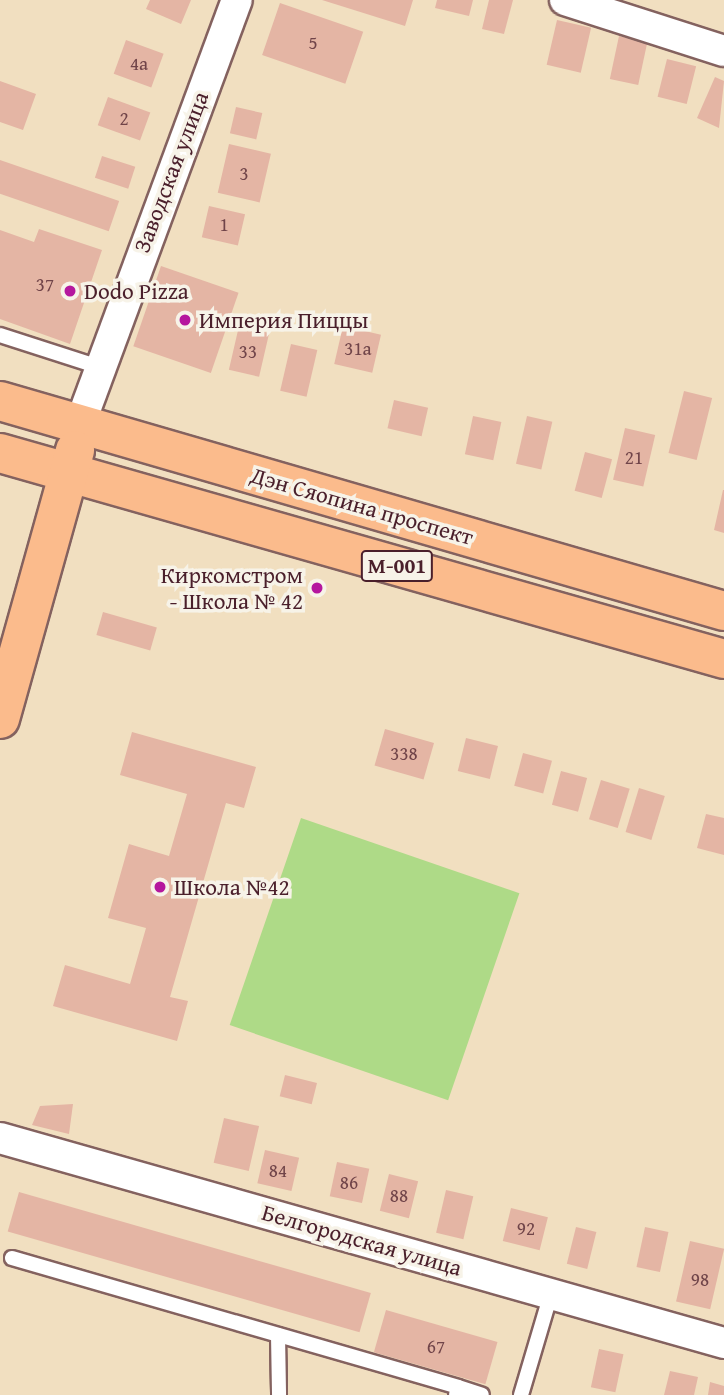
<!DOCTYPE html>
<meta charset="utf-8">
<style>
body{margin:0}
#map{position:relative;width:724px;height:1395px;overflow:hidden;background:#f1dfc0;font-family:"Gentium Book Plus",serif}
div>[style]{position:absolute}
.green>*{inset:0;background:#aeda87;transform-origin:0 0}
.building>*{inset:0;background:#e4b5a4;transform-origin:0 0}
.roads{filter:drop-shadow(2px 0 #84625f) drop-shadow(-2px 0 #84625f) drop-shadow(0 2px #84625f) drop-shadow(0 -2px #84625f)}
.lane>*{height:14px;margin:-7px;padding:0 7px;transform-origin:7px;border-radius:7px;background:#fff}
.street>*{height:30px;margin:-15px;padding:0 15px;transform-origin:15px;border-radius:15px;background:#fff}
.primary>*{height:38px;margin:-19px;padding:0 19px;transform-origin:19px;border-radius:19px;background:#fbbb8c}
.dots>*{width:19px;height:19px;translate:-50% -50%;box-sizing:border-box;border:4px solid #f7f3e8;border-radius:50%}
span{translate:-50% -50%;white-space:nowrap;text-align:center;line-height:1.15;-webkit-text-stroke:7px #f7f3e8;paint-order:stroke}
.number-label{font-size:19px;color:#704449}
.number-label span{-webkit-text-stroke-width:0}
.shield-label span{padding:2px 5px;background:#f7f3e8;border:2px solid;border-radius:5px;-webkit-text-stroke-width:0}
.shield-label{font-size:21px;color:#4a1f2b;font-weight:700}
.street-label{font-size:23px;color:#4a1f2b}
.poi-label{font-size:23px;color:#4a1f2b}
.left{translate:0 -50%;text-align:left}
.right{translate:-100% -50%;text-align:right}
</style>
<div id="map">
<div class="green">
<div style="left:301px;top:818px;width:231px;height:219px;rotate:19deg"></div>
</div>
<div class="building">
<div style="clip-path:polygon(150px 0,191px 0,181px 24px,146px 9px)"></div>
<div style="clip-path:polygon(322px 0,413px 0,405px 26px)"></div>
<div style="clip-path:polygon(437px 0,473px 0,469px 16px,435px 8px)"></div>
<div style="clip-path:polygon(489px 0,513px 0,504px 34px,482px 29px)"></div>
<div style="left:280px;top:3px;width:88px;height:55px;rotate:19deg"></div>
<div style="left:557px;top:20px;width:35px;height:46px;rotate:13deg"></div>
<div style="left:619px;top:36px;width:29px;height:44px;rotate:12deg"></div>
<div style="left:126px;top:40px;width:40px;height:36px;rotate:20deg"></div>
<div style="left:667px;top:59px;width:30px;height:39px;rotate:14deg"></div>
<div style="clip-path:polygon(715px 77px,724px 81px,719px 128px,697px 118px)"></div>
<div style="clip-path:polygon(0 81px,36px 94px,23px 130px,0 122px)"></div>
<div style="left:108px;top:97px;width:45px;height:30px;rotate:20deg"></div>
<div style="left:236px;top:107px;width:27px;height:27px;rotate:13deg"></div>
<div style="left:229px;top:144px;width:43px;height:50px;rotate:13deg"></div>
<div style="left:102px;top:156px;width:35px;height:23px;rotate:18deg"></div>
<div style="left:0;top:160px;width:126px;height:32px;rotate:19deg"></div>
<div style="left:209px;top:206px;width:37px;height:32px;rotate:13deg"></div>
<div style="clip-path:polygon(39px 229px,102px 250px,70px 344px,0 319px,0 230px,34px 242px)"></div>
<div style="left:161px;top:266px;width:82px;height:85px;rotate:19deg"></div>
<div style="left:239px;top:326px;width:31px;height:45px;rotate:13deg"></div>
<div style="left:343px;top:326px;width:39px;height:39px;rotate:13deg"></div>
<div style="left:291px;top:344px;width:27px;height:48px;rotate:13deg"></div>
<div style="left:684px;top:391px;width:29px;height:64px;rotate:14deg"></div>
<div style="left:394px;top:400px;width:35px;height:29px;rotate:13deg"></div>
<div style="left:473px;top:416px;width:29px;height:39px;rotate:12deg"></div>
<div style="left:527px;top:416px;width:26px;height:49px;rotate:13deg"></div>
<div style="left:625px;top:428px;width:31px;height:53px;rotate:13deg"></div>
<div style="left:585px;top:452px;width:28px;height:40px;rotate:15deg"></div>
<div style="clip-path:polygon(723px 490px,724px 490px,724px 533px,714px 530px)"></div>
<div style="left:103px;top:612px;width:56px;height:24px;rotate:16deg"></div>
<div style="left:385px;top:729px;width:51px;height:38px;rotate:16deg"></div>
<div style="clip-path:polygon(132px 732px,256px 767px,244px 808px,226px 803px,170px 997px,188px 1001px,177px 1041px,53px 1006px,65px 965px,130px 984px,146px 928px,108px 918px,129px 844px,169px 856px,187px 794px,120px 775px)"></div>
<div style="left:466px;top:738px;width:33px;height:34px;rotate:14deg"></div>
<div style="left:523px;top:753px;width:30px;height:34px;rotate:15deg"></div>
<div style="left:561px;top:771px;width:27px;height:35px;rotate:15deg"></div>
<div style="left:601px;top:780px;width:30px;height:41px;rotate:17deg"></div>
<div style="left:639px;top:788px;width:27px;height:46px;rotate:17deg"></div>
<div style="clip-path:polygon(706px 814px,724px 818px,724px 855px,697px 848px)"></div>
<div style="left:285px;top:1075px;width:33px;height:22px;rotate:14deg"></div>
<div style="clip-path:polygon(73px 1104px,69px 1134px,32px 1125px,40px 1106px)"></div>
<div style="left:224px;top:1118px;width:36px;height:46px;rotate:13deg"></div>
<div style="left:265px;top:1150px;width:35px;height:34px;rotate:13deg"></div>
<div style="left:337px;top:1162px;width:33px;height:35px;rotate:12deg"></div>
<div style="left:389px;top:1174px;width:30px;height:38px;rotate:14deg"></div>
<div style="left:446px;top:1190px;width:28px;height:44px;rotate:13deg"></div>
<div style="left:19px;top:1192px;width:366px;height:41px;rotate:16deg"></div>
<div style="left:511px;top:1208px;width:38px;height:34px;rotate:14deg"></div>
<div style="left:576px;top:1227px;width:21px;height:38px;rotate:14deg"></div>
<div style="left:645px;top:1227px;width:24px;height:41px;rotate:12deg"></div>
<div style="left:690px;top:1241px;width:35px;height:62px;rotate:13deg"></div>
<div style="left:386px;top:1310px;width:116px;height:44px;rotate:16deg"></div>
<div style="left:599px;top:1349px;width:25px;height:39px;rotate:12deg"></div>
<div style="clip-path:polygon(670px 1371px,698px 1377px,694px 1395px,664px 1395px)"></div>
<div style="clip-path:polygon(710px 1382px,724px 1386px,724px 1395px,708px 1395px)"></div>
</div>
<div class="roads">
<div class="lane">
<div style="left:0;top:335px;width:101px;rotate:17.9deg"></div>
<div style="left:12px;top:1258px;width:464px;rotate:16.1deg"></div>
<div style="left:278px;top:1335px;width:60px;rotate:89deg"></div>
<div style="left:456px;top:1395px;width:8px;rotate:-76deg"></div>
<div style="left:458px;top:1387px;width:25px;rotate:18deg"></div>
<div style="left:521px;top:1395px;width:105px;rotate:-73.5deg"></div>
</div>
<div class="street">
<div style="left:565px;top:0;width:167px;rotate:17.8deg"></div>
<div style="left:80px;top:424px;width:452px;rotate:-69.7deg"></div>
<div style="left:0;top:1138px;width:752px;rotate:15.81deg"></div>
</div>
<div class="primary">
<div style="left:0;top:401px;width:754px;rotate:16.18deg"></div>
<div style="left:0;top:453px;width:753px;rotate:15.88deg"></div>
<div style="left:0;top:719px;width:279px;rotate:-74.4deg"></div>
</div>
</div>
<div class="dots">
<div style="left:70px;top:291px;background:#b5179e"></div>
<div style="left:185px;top:320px;background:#b5179e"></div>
<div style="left:317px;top:588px;background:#b5179e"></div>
<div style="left:160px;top:887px;background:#b5179e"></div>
</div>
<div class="number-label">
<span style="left:313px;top:43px">5</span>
<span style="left:139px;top:64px">4а</span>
<span style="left:124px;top:119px">2</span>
<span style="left:244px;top:174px">3</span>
<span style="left:224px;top:225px">1</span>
<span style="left:45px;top:285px">37</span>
<span style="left:358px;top:349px">31а</span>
<span style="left:248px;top:352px">33</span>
<span style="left:634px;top:458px">21</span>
<span style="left:404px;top:754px">338</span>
<span style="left:278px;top:1171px">84</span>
<span style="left:349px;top:1183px">86</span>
<span style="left:399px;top:1196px">88</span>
<span style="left:526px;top:1229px">92</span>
<span style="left:700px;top:1280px">98</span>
<span style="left:436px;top:1347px">67</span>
</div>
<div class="shield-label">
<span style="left:397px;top:566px">M-001</span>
</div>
<div class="street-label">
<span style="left:171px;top:172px;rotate:-69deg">Заводская улица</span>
<span style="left:362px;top:506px;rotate:16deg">Дэн Сяопина проспект</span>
<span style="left:362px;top:1240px;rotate:16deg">Белгородская улица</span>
</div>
<div class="poi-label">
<span class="left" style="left:84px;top:291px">Dodo Pizza</span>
<span class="left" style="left:199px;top:320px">Империя Пиццы</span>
<span class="right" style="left:303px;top:588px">Киркомстром<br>- Школа № 42</span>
<span class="left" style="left:174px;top:887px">Школа №42</span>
</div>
</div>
